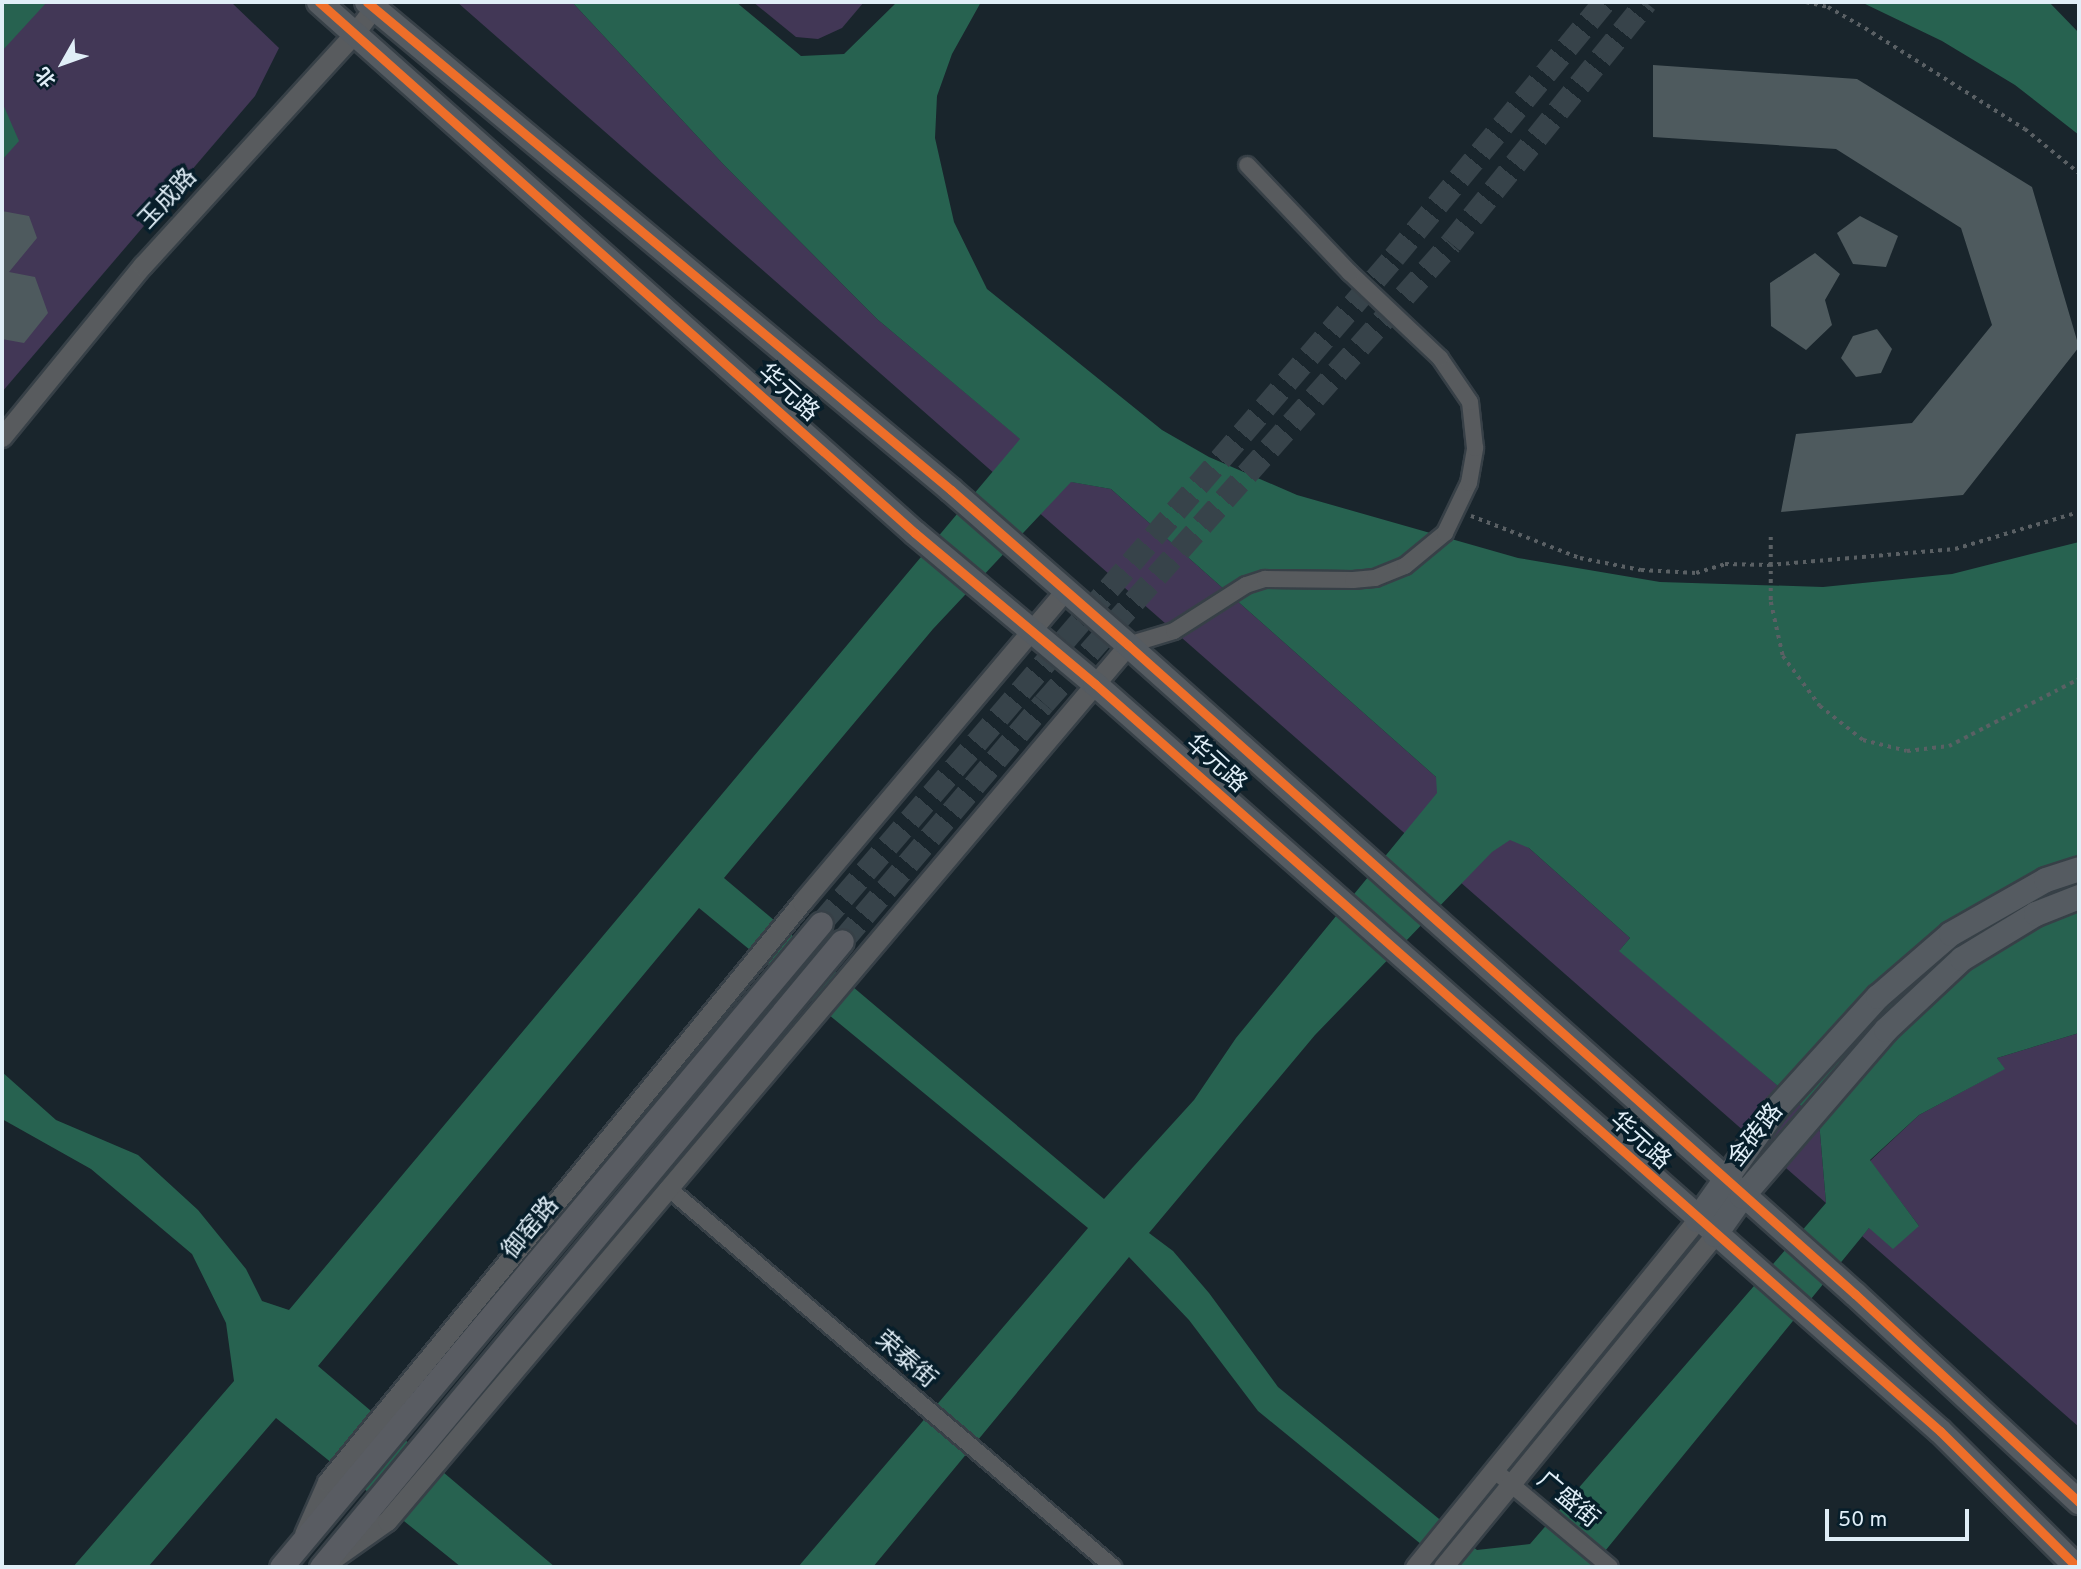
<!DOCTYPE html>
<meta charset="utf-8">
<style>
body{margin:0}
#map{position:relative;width:2081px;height:1569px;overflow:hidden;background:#19252c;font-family:Overpass,"Noto Sans SC",sans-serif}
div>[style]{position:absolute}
.green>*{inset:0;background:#423756}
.water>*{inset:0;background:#276250}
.building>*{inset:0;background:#4e5a5e}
.secondary-tunnel>*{height:23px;margin-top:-11.5px;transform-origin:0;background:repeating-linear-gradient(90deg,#37434a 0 23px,transparent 0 34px)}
.path>*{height:3.5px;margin-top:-1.75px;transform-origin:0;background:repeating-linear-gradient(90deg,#5a6064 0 3.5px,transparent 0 8.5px)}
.roads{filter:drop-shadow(2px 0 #374047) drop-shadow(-2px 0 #374047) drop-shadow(0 2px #374047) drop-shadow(0 -2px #374047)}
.minor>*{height:16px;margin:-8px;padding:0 8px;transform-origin:8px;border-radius:8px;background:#585b5e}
.tertiary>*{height:19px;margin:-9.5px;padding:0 9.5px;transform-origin:9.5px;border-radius:9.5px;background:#585b5e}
.secondary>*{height:23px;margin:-11.5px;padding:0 11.5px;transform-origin:11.5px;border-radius:11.5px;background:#595c62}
.primary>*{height:24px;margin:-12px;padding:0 12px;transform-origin:12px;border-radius:12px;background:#555b61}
.path-bridge>*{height:3.5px;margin-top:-1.75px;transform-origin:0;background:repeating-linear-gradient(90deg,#5a6064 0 3.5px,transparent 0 8.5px)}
.cycleway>*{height:9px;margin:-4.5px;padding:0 4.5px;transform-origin:4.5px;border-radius:4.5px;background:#ee6e29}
span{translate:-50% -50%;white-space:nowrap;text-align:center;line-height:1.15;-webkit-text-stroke:7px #071e2a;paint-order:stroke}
.street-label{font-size:24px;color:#e0eef7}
.frame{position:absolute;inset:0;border:4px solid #e0eef7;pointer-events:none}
.north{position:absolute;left:28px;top:28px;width:70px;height:70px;-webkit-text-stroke:5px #071e2a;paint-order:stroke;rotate:230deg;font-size:19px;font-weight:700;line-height:28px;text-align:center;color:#e0eef7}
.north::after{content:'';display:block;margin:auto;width:24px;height:32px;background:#e0eef7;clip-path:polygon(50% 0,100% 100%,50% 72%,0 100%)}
.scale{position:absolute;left:1825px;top:1509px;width:144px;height:32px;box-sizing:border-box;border:4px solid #e0eef7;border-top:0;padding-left:9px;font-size:21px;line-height:24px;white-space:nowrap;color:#e0eef7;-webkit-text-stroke:5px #071e2a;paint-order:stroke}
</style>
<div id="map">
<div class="green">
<div style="clip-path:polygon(2px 2px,231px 2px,279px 48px,255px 96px,2px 392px)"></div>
<div style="clip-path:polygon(457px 2px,572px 2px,724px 165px,877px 319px,1072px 482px,1111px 489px,1436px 777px,1529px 848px,1630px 938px,1620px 950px,1819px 1121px,1826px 1203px)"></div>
<div style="clip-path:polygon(753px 2px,864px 2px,842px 28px,818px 39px,796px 37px)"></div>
<div style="clip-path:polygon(2079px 1033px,2079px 1427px,1862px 1236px,1869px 1228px,1919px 1226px,1870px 1161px,1919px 1115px,2004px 1069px,1997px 1058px)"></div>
</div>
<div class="water">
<div style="clip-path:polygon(2px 2px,47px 2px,2px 51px)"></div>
<div style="clip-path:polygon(evenodd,572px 2px,736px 2px,801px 56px,844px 54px,897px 2px,981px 2px,952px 54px,937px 96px,935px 138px,954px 222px,987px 289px,1162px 430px,1209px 457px,1297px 495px,1518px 558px,1660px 582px,1823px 587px,1952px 574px,2079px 542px,2079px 1033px,1997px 1058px,2005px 1069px,1919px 1115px,1870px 1160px,1919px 1226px,1893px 1249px,1869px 1228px,1592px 1567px,1449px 1567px,1258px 1411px,1189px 1320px,1129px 1257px,873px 1567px,798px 1567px,1088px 1228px,699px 908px,318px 1366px,555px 1567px,461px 1567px,276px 1418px,148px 1567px,73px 1567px,234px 1381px,226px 1323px,192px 1254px,91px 1169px,2px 1119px,2px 1072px,56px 1120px,138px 1155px,198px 1210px,246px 1269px,262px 1301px,289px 1310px,1020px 439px,877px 319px,724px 165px,572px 2px,1071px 482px,1111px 489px,1436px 777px,1437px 793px,1236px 1038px,1194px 1100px,1104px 1199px,724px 878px,933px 629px,1071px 482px,572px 2px,1510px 840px,1529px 848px,1630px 938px,1619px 951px,1819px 1121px,1826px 1203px,1530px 1544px,1477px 1550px,1278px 1387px,1209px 1293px,1173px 1251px,1149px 1233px,1315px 1035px,1492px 852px,1510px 840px)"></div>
<div style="clip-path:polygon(1861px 2px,2049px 2px,2079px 33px,2079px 135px,2015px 85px,1942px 41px)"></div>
<div style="clip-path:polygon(2px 102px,19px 141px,2px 160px)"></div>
</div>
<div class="building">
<div style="clip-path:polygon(1653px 65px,1857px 79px,2032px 187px,2079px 347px,1963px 495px,1781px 512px,1796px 434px,1912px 423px,1992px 325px,1961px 228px,1836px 149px,1653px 137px)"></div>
<div style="clip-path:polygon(2px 211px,29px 216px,37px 238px,9px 272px,35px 277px,48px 313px,24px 343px,2px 339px)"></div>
<div style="clip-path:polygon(1860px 216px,1898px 236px,1886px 267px,1853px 264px,1837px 233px)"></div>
<div style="clip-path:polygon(1815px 253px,1840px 274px,1825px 300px,1832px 325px,1806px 350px,1771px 326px,1770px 283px)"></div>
<div style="clip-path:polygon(1877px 329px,1892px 349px,1881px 373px,1856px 377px,1841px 358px,1853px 336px)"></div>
</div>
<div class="secondary-tunnel">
<div style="left:821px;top:923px;width:879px;rotate:-49.29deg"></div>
<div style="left:1394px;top:257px;width:330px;rotate:-50.5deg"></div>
<div style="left:842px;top:941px;width:312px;rotate:-49.7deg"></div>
<div style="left:1044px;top:703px;width:614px;rotate:-48.5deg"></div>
<div style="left:1451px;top:243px;width:310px;rotate:-51deg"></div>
</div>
<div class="path">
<div style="left:1806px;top:2px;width:23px;rotate:13deg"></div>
<div style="left:1828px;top:7px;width:43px;rotate:29.6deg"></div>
<div style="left:1865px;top:28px;width:189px;rotate:32.3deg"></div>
<div style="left:2025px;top:129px;width:70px;rotate:39.2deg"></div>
<div style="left:1471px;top:516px;width:117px;rotate:21.1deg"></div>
<div style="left:1580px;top:558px;width:62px;rotate:11.1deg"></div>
<div style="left:1641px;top:570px;width:55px;rotate:3.1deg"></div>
<div style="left:1696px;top:573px;width:30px;rotate:-17deg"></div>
<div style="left:1725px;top:564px;width:44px;rotate:1.3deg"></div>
<div style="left:1769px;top:565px;width:187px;rotate:-4.9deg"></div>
<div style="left:1955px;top:549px;width:129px;rotate:-16.6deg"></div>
</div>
<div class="roads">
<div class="minor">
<div style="left:1128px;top:645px;width:48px;rotate:-16.9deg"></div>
<div style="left:1174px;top:631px;width:85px;rotate:-32.6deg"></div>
<div style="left:1246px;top:585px;width:20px;rotate:-18deg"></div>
<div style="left:1265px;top:579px;width:88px;rotate:0.7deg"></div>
<div style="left:1353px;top:580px;width:22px;rotate:-5deg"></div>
<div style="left:1375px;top:578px;width:32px;rotate:-22deg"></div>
<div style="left:1405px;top:566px;width:52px;rotate:-39.5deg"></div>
<div style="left:1445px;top:533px;width:55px;rotate:-64.4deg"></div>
<div style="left:1469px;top:483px;width:36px;rotate:-80deg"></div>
<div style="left:1475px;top:448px;width:46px;rotate:-96.2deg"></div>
<div style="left:1470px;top:402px;width:53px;rotate:-124.3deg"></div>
<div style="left:1440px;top:358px;width:124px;rotate:-136.6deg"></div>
<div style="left:1350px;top:273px;width:149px;rotate:-133.6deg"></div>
<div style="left:668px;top:1188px;width:585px;rotate:40.42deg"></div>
<div style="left:1494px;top:1470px;width:151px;rotate:39.9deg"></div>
</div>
<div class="tertiary">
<div style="left:2px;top:437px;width:222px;rotate:-50.7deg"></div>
<div style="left:143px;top:265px;width:313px;rotate:-47.6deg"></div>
<div style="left:354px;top:34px;width:40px;rotate:-53deg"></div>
<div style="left:304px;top:1534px;width:57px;rotate:-66.1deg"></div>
<div style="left:327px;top:1482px;width:750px;rotate:-50.68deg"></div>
<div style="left:802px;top:902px;width:407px;rotate:-49.8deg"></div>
<div style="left:336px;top:1557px;width:62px;rotate:-35.2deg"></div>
<div style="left:387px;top:1521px;width:1147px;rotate:-49.77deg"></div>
<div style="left:1415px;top:1567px;width:447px;rotate:-50.9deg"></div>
<div style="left:1443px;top:1567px;width:429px;rotate:-50.7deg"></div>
</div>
<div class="secondary">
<div style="left:281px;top:1567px;width:840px;rotate:-50.02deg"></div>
<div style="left:321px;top:1567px;width:814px;rotate:-50.23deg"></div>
</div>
<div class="primary">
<div style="left:319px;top:2px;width:798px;rotate:41.7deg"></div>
<div style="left:915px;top:533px;width:235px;rotate:40deg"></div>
<div style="left:1095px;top:684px;width:1128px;rotate:41.48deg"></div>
<div style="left:1940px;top:1431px;width:193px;rotate:44.8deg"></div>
<div style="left:367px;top:2px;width:761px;rotate:39.88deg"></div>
<div style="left:951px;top:490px;width:235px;rotate:41.2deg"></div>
<div style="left:1128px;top:645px;width:975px;rotate:41.76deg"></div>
<div style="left:1855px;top:1294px;width:306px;rotate:42.9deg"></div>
<div style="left:1697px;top:1220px;width:135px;rotate:-54.7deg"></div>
<div style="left:1775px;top:1110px;width:153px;rotate:-47.7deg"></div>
<div style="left:1878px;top:997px;width:96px;rotate:-40.8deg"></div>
<div style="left:1951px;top:934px;width:109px;rotate:-29.6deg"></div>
<div style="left:2046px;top:880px;width:35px;rotate:-18deg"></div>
<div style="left:1715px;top:1235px;width:47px;rotate:-54.6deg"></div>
<div style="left:1742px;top:1197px;width:221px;rotate:-49.2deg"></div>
<div style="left:1886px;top:1030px;width:104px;rotate:-43.1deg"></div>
<div style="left:1962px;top:959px;width:87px;rotate:-31.3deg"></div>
<div style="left:2036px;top:914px;width:46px;rotate:-21.6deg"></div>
</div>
</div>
<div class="path-bridge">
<div style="left:1771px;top:537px;width:65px;rotate:90deg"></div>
<div style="left:1771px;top:602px;width:55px;rotate:77.5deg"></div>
<div style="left:1783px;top:656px;width:62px;rotate:53.5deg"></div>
<div style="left:1820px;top:706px;width:55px;rotate:38.3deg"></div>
<div style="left:1863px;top:740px;width:45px;rotate:14deg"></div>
<div style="left:1907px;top:751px;width:42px;rotate:-6.8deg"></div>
<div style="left:1949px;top:746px;width:146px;rotate:-27.3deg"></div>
</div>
<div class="cycleway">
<div style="left:319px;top:2px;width:798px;rotate:41.7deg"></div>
<div style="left:915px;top:533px;width:235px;rotate:40deg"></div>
<div style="left:1095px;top:684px;width:1128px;rotate:41.48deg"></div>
<div style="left:1940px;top:1431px;width:193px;rotate:44.8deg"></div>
<div style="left:367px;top:2px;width:761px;rotate:39.88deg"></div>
<div style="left:951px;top:490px;width:235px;rotate:41.2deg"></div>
<div style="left:1128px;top:645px;width:975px;rotate:41.76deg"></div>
<div style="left:1855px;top:1294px;width:306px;rotate:42.9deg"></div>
</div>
<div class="street-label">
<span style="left:169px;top:200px;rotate:-47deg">玉成路</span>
<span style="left:787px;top:394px;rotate:42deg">华元路</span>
<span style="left:1215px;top:765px;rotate:42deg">华元路</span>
<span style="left:1757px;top:1136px;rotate:-52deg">金砖路</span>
<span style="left:1639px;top:1142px;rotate:42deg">华元路</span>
<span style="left:532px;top:1229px;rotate:-50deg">御窑路</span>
<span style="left:905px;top:1361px;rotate:41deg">荣泰街</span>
<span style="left:1567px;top:1501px;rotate:40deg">广盛街</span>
</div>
<div class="frame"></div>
<div class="north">北</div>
<div class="scale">50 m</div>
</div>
